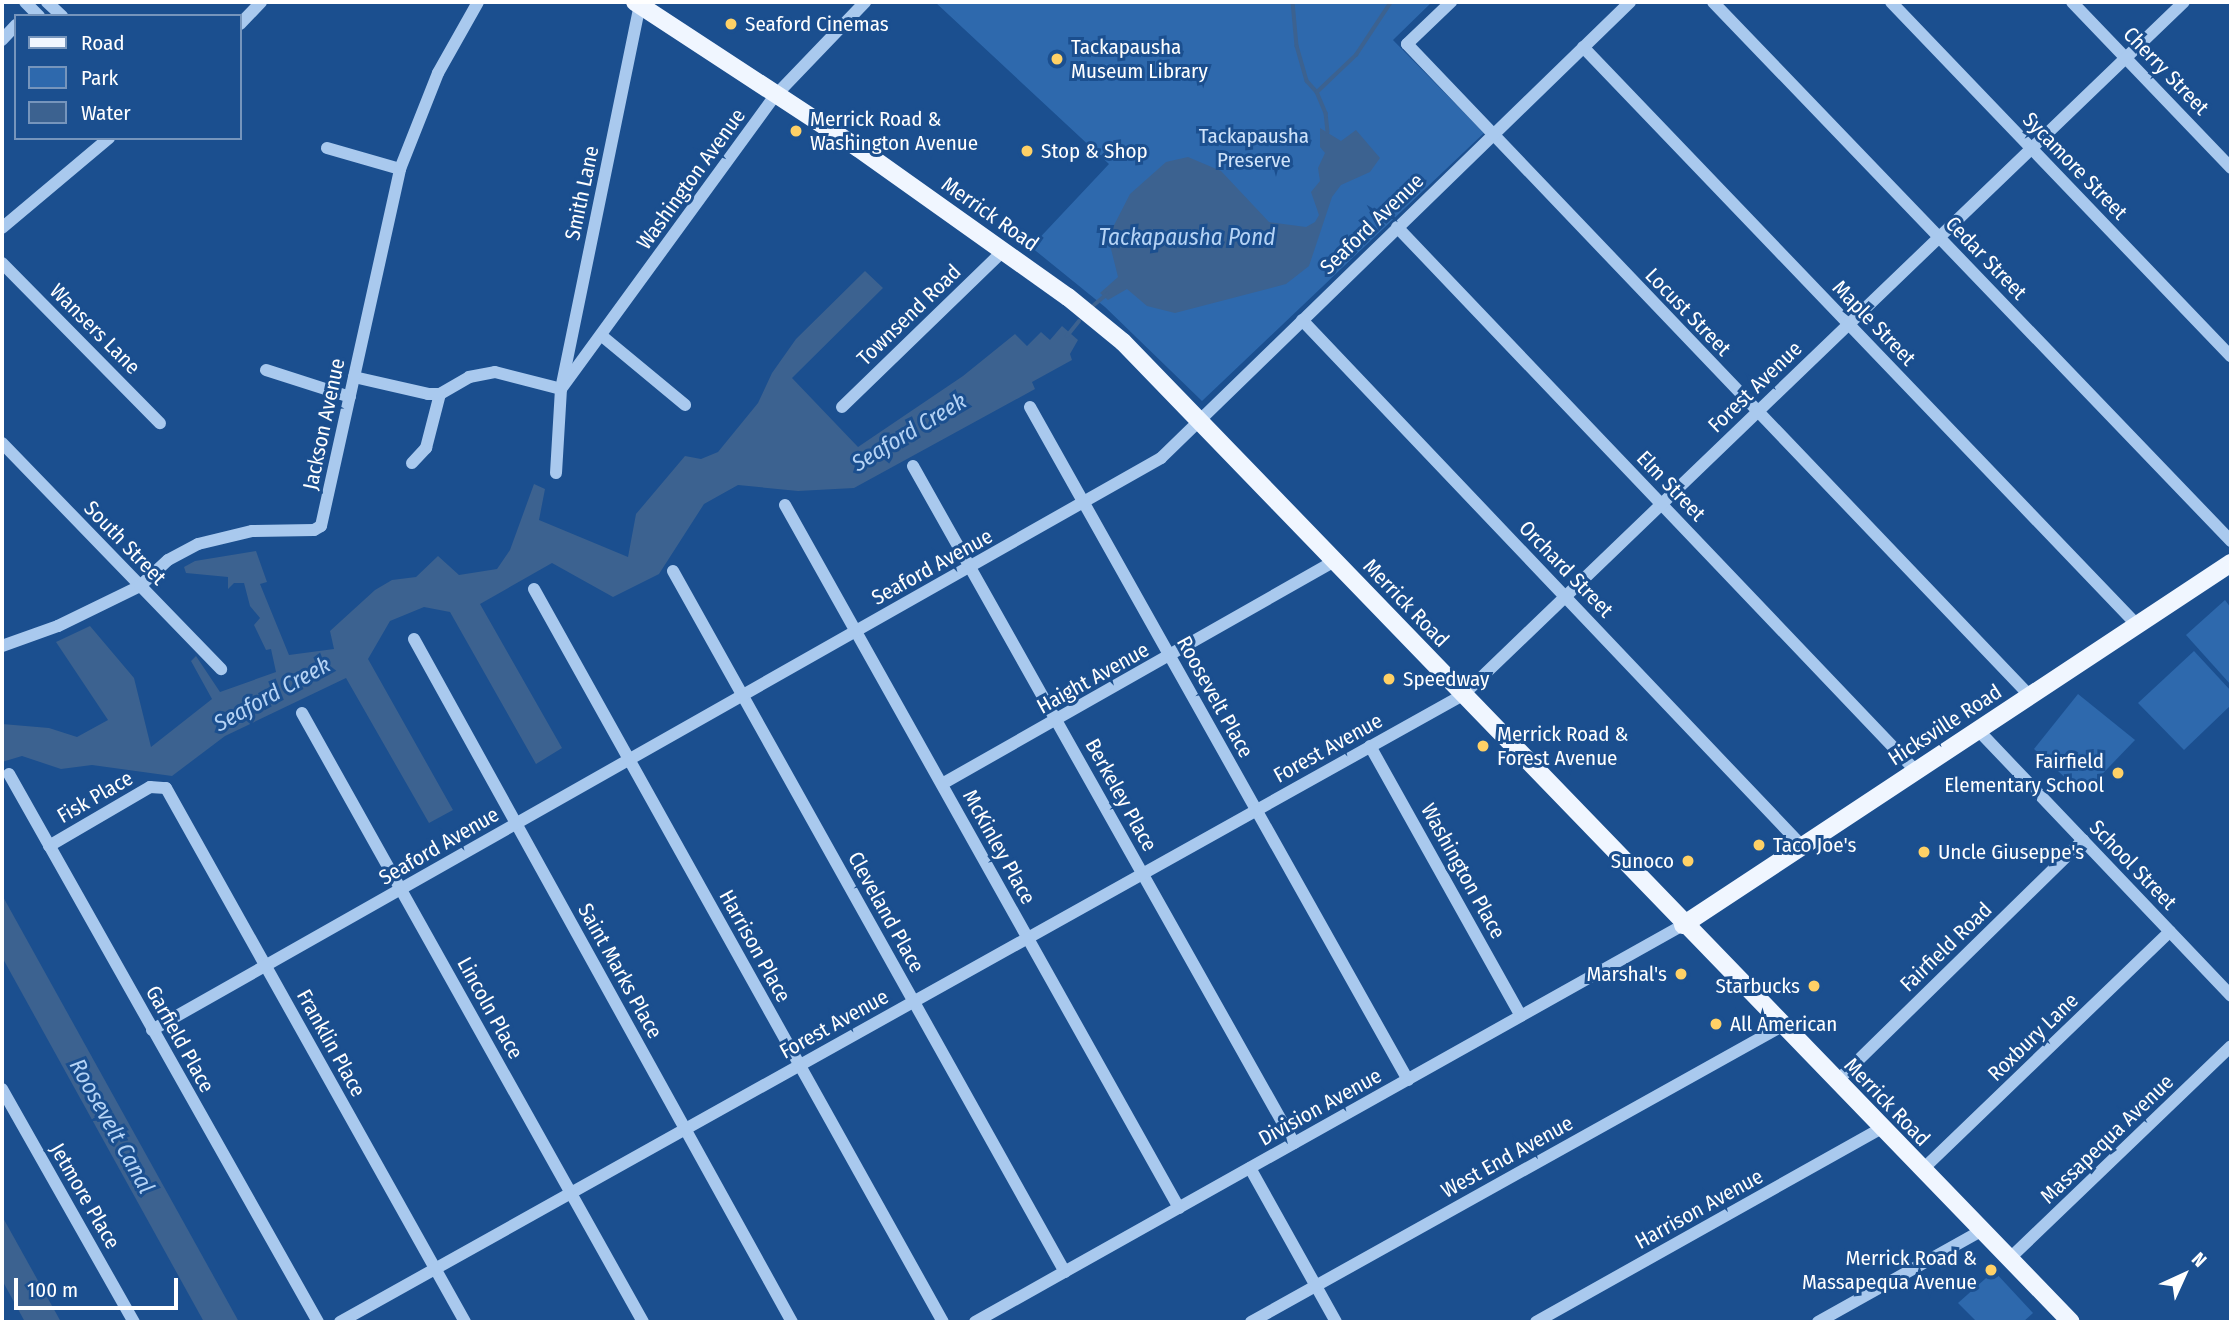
<!DOCTYPE html>
<style>
body{margin:0}
#map{position:relative;width:2233px;height:1324px;overflow:hidden;background:#1b4f8f;font-family:"Fira Sans Condensed",sans-serif}
div>[style]{position:absolute}
.green>*{inset:0;background:#2e69ad}
.water>*{inset:0;background:#3c6290}
.stream>*{height:3.5px;margin:-1.75px;padding:0 1.75px;transform-origin:1.75px;border-radius:1.75px;background:#3c6290}
.minor>*{height:12px;margin:-6px;padding:0 6px;transform-origin:6px;border-radius:6px;background:#a9c9ee}
.major>*{height:18px;margin:-9px;padding:0 9px;transform-origin:9px;border-radius:9px;background:#f0f6ff}
.dots>*{width:19px;height:19px;translate:-50% -50%;box-sizing:border-box;border:4px solid #1b4f8f;border-radius:50%}
span{translate:-50% -50%;white-space:nowrap;text-align:center;line-height:1.15;-webkit-text-stroke:6px #1b4f8f;paint-order:stroke}
.poi-label{font-size:21px;color:#fff}
.left{translate:0 -50%;text-align:left}
.right{translate:-100% -50%;text-align:right}
.street-label{font-size:21px;color:#fff}
.park-label{font-size:21px;color:#cfe3fa}
.water-label{font-size:23px;color:#b5d3f5;font-style:italic}
.frame{position:absolute;inset:0;border:4px solid #fff;pointer-events:none}
.legend{position:absolute;left:14px;top:14px;width:228px;height:126px;box-sizing:border-box;background:#1b4f8f;border:2px solid #7695bc;margin:0;padding:9px 12px;list-style:none;font-size:21px;color:#fff}
.legend li{display:flex;align-items:center;gap:14px;height:35px}
.legend b{width:35px;border:2px solid #7695bc}
.north{position:absolute;left:2149px;top:1240px;width:70px;height:70px;-webkit-text-stroke:5px #1b4f8f;paint-order:stroke;rotate:45deg;font-size:19px;font-weight:700;line-height:28px;text-align:center;color:#fff}
.north::after{content:'';display:block;margin:auto;width:24px;height:32px;background:#fff;clip-path:polygon(50% 0,100% 100%,50% 72%,0 100%)}
.scale{position:absolute;left:14px;top:1278px;width:164px;height:32px;box-sizing:border-box;border:4px solid #fff;border-top:0;padding-left:9px;font-size:21px;line-height:24px;white-space:nowrap;color:#fff;-webkit-text-stroke:5px #1b4f8f;paint-order:stroke}
</style>
<div id="map">
<div class="green">
<div style="clip-path:polygon(935px 2px,1432px 2px,1393px 40px,1484px 133px,1202px 401px,1105px 307px,1031px 247px,1109px 164px)"></div>
<div style="clip-path:polygon(2225px 600px,2231px 608px,2231px 685px,2186px 635px)"></div>
<div style="clip-path:polygon(2194px 651px,2231px 691px,2231px 705px,2184px 750px,2138px 703px)"></div>
<div style="clip-path:polygon(2078px 694px,2135px 740px,2083px 794px,2034px 749px)"></div>
<div style="clip-path:polygon(1994px 1271px,2033px 1313px,2023px 1322px,1977px 1322px,1958px 1303px)"></div>
</div>
<div class="water">
<div style="clip-path:polygon(1320px 128px,1341px 141px,1356px 130px,1380px 158px,1370px 172px,1341px 185px,1332px 197px,1309px 266px,1286px 284px,1175px 313px,1147px 306px,1127px 289px,1108px 300px,1100px 293px,1118px 277px,1108px 237px,1130px 194px,1166px 162px,1188px 157px,1221px 171px,1269px 222px,1306px 227px,1315px 222px,1319px 215px,1311px 192px,1320px 181px,1318px 168px,1325px 153px,1320px 147px)"></div>
<div style="clip-path:polygon(865px 271px,883px 288px,792px 378px,858px 447px,963px 376px,1015px 334px,1027px 346px,1041px 332px,1050px 340px,1062px 326px,1078px 340px,1070px 354px,1072px 360px,1032px 382px,1035px 389px,854px 488px,798px 491px,738px 485px,704px 504px,659px 574px,613px 597px,552px 563px,480px 604px,562px 748px,536px 764px,450px 612px,424px 607px,390px 621px,368px 659px,453px 810px,429px 823px,346px 678px,225px 736px,172px 776px,92px 765px,61px 769px,22px 756px,2px 762px,2px 724px,49px 728px,77px 737px,108px 720px,56px 642px,90px 626px,134px 678px,151px 747px,212px 699px,191px 661px,196px 656px,220px 692px,276px 672px,271px 649px,266px 650px,254px 625px,260px 618px,250px 606px,244px 583px,234px 583px,228px 589px,228px 577px,186px 573px,184px 567px,195px 561px,256px 551px,267px 582px,260px 584px,289px 655px,334px 649px,330px 631px,375px 590px,392px 580px,416px 577px,438px 556px,459px 575px,497px 569px,510px 550px,534px 484px,545px 489px,539px 520px,628px 557px,636px 514px,685px 456px,701px 459px,718px 452px,758px 403px,772px 373px,796px 339px)"></div>
<div style="clip-path:polygon(2px 895px,239px 1322px,204px 1322px,2px 957px)"></div>
<div style="clip-path:polygon(2px 1216px,61px 1322px,25px 1322px,2px 1280px)"></div>
</div>
<div class="stream">
<div style="left:1293px;top:2px;width:44px;rotate:84.8deg"></div>
<div style="left:1297px;top:46px;width:36px;rotate:74deg"></div>
<div style="left:1307px;top:81px;width:15px;rotate:48deg"></div>
<div style="left:1317px;top:92px;width:23px;rotate:67deg"></div>
<div style="left:1326px;top:113px;width:19px;rotate:84deg"></div>
<div style="left:1317px;top:92px;width:54px;rotate:-43.5deg"></div>
<div style="left:1356px;top:55px;width:64px;rotate:-56.6deg"></div>
<div style="left:1094px;top:305px;width:17px;rotate:-40deg"></div>
<div style="left:1067px;top:336px;width:19px;rotate:-51deg"></div>
</div>
<div class="minor">
<div style="left:25px;top:2px;width:20px;rotate:45deg"></div>
<div style="left:47px;top:2px;width:21px;rotate:43deg"></div>
<div style="left:1451px;top:2px;width:61px;rotate:136.3deg"></div>
<div style="left:1407px;top:44px;width:902px;rotate:46.3deg"></div>
<div style="left:1713px;top:2px;width:748px;rotate:46.14deg"></div>
<div style="left:1891px;top:2px;width:491px;rotate:46.2deg"></div>
<div style="left:2072px;top:2px;width:230px;rotate:46.2deg"></div>
<div style="left:240px;top:24px;width:30px;rotate:-46deg"></div>
<div style="left:2px;top:40px;width:21px;rotate:-47deg"></div>
<div style="left:1583px;top:47px;width:801px;rotate:46.21deg"></div>
<div style="left:327px;top:148px;width:76px;rotate:16deg"></div>
<div style="left:1397px;top:227px;width:752px;rotate:46.35deg"></div>
<div style="left:2px;top:228px;width:140px;rotate:-40.1deg"></div>
<div style="left:2px;top:263px;width:225px;rotate:45.4deg"></div>
<div style="left:1302px;top:320px;width:726px;rotate:46.45deg"></div>
<div style="left:602px;top:336px;width:108px;rotate:39.7deg"></div>
<div style="left:266px;top:370px;width:88px;rotate:17.8deg"></div>
<div style="left:354px;top:377px;width:76px;rotate:12.9deg"></div>
<div style="left:428px;top:394px;width:12px"></div>
<div style="left:440px;top:394px;width:34px;rotate:-30deg"></div>
<div style="left:469px;top:377px;width:26px;rotate:-11deg"></div>
<div style="left:495px;top:372px;width:68px;rotate:14.4deg"></div>
<div style="left:561px;top:389px;width:361px;rotate:-53.9deg"></div>
<div style="left:774px;top:97px;width:132px;rotate:-46.2deg"></div>
<div style="left:842px;top:407px;width:224px;rotate:-44.1deg"></div>
<div style="left:1030px;top:407px;width:772px;rotate:60.68deg"></div>
<div style="left:2px;top:443px;width:315px;rotate:45.9deg"></div>
<div style="left:412px;top:463px;width:21px;rotate:-47deg"></div>
<div style="left:426px;top:448px;width:56px;rotate:-75.5deg"></div>
<div style="left:913px;top:466px;width:777px;rotate:60.63deg"></div>
<div style="left:556px;top:473px;width:84px;rotate:-86.6deg"></div>
<div style="left:561px;top:389px;width:392px;rotate:-78.4deg"></div>
<div style="left:785px;top:505px;width:806px;rotate:60.73deg"></div>
<div style="left:673px;top:571px;width:803px;rotate:60.79deg"></div>
<div style="left:534px;top:589px;width:839px;rotate:60.84deg"></div>
<div style="left:414px;top:639px;width:781px;rotate:61.04deg"></div>
<div style="left:2px;top:646px;width:59px;rotate:-19.7deg"></div>
<div style="left:58px;top:626px;width:91px;rotate:-26deg"></div>
<div style="left:140px;top:586px;width:38px;rotate:-43deg"></div>
<div style="left:168px;top:560px;width:34px;rotate:-28deg"></div>
<div style="left:198px;top:544px;width:56px;rotate:-13.5deg"></div>
<div style="left:252px;top:531px;width:62px;rotate:-0.9deg"></div>
<div style="left:314px;top:530px;width:8px;rotate:-30deg"></div>
<div style="left:321px;top:526px;width:366px;rotate:-77.5deg"></div>
<div style="left:400px;top:169px;width:103px;rotate:-68.4deg"></div>
<div style="left:438px;top:73px;width:81px;rotate:-60.6deg"></div>
<div style="left:302px;top:713px;width:698px;rotate:60.75deg"></div>
<div style="left:1978px;top:730px;width:367px;rotate:46.4deg"></div>
<div style="left:1370px;top:746px;width:309px;rotate:60.8deg"></div>
<div style="left:9px;top:774px;width:629px;rotate:60.58deg"></div>
<div style="left:942px;top:784px;width:451px;rotate:-29.6deg"></div>
<div style="left:49px;top:846px;width:117px;rotate:-30.3deg"></div>
<div style="left:150px;top:787px;width:16px;rotate:4deg"></div>
<div style="left:166px;top:788px;width:612px;rotate:60.75deg"></div>
<div style="left:152px;top:1030px;width:1160px;rotate:-29.55deg"></div>
<div style="left:1161px;top:458px;width:654px;rotate:-44.19deg"></div>
<div style="left:1836px;top:1082px;width:346px;rotate:-44.4deg"></div>
<div style="left:2px;top:1089px;width:268px;rotate:60.5deg"></div>
<div style="left:1250px;top:1168px;width:176px;rotate:60.8deg"></div>
<div style="left:1922px;top:1170px;width:344px;rotate:-43.9deg"></div>
<div style="left:2008px;top:1260px;width:309px;rotate:-43.8deg"></div>
<div style="left:340px;top:1322px;width:1286px;rotate:-29.18deg"></div>
<div style="left:1463px;top:695px;width:1000px;rotate:-43.87deg"></div>
<div style="left:975px;top:1322px;width:812px;rotate:-29.28deg"></div>
<div style="left:1251px;top:1322px;width:608px;rotate:-29.14deg"></div>
<div style="left:1536px;top:1322px;width:396px;rotate:-29.3deg"></div>
<div style="left:1818px;top:1322px;width:187px;rotate:-29.2deg"></div>
</div>
<div class="major">
<div style="left:635px;top:2px;width:267px;rotate:33.2deg"></div>
<div style="left:858px;top:148px;width:257px;rotate:35.4deg"></div>
<div style="left:1068px;top:297px;width:71px;rotate:39.3deg"></div>
<div style="left:1123px;top:342px;width:1363px;rotate:45.95deg"></div>
<div style="left:1683px;top:925px;width:657px;rotate:-33.45deg"></div>
</div>
<div class="dots">
<div style="left:731px;top:24px;background:#ffd166"></div>
<div style="left:1057px;top:59px;background:#ffd166"></div>
<div style="left:796px;top:131px;background:#ffd166"></div>
<div style="left:1027px;top:151px;background:#ffd166"></div>
<div style="left:1389px;top:679px;background:#ffd166"></div>
<div style="left:1483px;top:746px;background:#ffd166"></div>
<div style="left:2118px;top:773px;background:#ffd166"></div>
<div style="left:1759px;top:845px;background:#ffd166"></div>
<div style="left:1924px;top:852px;background:#ffd166"></div>
<div style="left:1688px;top:861px;background:#ffd166"></div>
<div style="left:1681px;top:974px;background:#ffd166"></div>
<div style="left:1814px;top:986px;background:#ffd166"></div>
<div style="left:1716px;top:1024px;background:#ffd166"></div>
<div style="left:1991px;top:1270px;background:#ffd166"></div>
</div>
<div class="poi-label">
<span class="left" style="left:745px;top:24px">Seaford Cinemas</span>
<span class="left" style="left:1071px;top:59px">Tackapausha<br>Museum Library</span>
<span class="left" style="left:810px;top:131px">Merrick Road &amp;<br>Washington Avenue</span>
<span class="left" style="left:1041px;top:151px">Stop &amp; Shop</span>
<span class="left" style="left:1403px;top:679px">Speedway</span>
<span class="left" style="left:1497px;top:746px">Merrick Road &amp;<br>Forest Avenue</span>
<span class="right" style="left:2104px;top:773px">Fairfield<br>Elementary School</span>
<span class="left" style="left:1773px;top:845px">Taco Joe's</span>
<span class="left" style="left:1938px;top:852px">Uncle Giuseppe's</span>
<span class="right" style="left:1674px;top:861px">Sunoco</span>
<span class="right" style="left:1667px;top:974px">Marshal's</span>
<span class="right" style="left:1800px;top:986px">Starbucks</span>
<span class="left" style="left:1730px;top:1024px">All American</span>
<span class="right" style="left:1977px;top:1270px">Merrick Road &amp;<br>Massapequa Avenue</span>
</div>
<div class="street-label">
<span style="left:2166px;top:71px;rotate:46deg">Cherry Street</span>
<span style="left:2075px;top:166px;rotate:46deg">Sycamore Street</span>
<span style="left:691px;top:179px;rotate:-54deg">Washington Avenue</span>
<span style="left:582px;top:193px;rotate:-78deg">Smith Lane</span>
<span style="left:990px;top:214px;rotate:35deg">Merrick Road</span>
<span style="left:1372px;top:224px;rotate:-44deg">Seaford Avenue</span>
<span style="left:1986px;top:258px;rotate:46deg">Cedar Street</span>
<span style="left:1688px;top:312px;rotate:46deg">Locust Street</span>
<span style="left:909px;top:315px;rotate:-44deg">Townsend Road</span>
<span style="left:1874px;top:323px;rotate:46deg">Maple Street</span>
<span style="left:95px;top:329px;rotate:45deg">Wansers Lane</span>
<span style="left:1755px;top:387px;rotate:-44deg">Forest Avenue</span>
<span style="left:324px;top:424px;rotate:-78deg">Jackson Avenue</span>
<span style="left:1671px;top:486px;rotate:46deg">Elm Street</span>
<span style="left:125px;top:543px;rotate:46deg">South Street</span>
<span style="left:932px;top:567px;rotate:-29deg">Seaford Avenue</span>
<span style="left:1566px;top:569px;rotate:46deg">Orchard Street</span>
<span style="left:1406px;top:603px;rotate:46deg">Merrick Road</span>
<span style="left:1093px;top:678px;rotate:-29deg">Haight Avenue</span>
<span style="left:1215px;top:697px;rotate:61deg">Roosevelt Place</span>
<span style="left:1945px;top:725px;rotate:-33deg">Hicksville Road</span>
<span style="left:1328px;top:748px;rotate:-29deg">Forest Avenue</span>
<span style="left:1121px;top:795px;rotate:61deg">Berkeley Place</span>
<span style="left:95px;top:797px;rotate:-30deg">Fisk Place</span>
<span style="left:439px;top:846px;rotate:-30deg">Seaford Avenue</span>
<span style="left:999px;top:847px;rotate:61deg">McKinley Place</span>
<span style="left:2133px;top:865px;rotate:46deg">School Street</span>
<span style="left:1463px;top:871px;rotate:61deg">Washington Place</span>
<span style="left:886px;top:912px;rotate:61deg">Cleveland Place</span>
<span style="left:755px;top:946px;rotate:61deg">Harrison Place</span>
<span style="left:1946px;top:947px;rotate:-44deg">Fairfield Road</span>
<span style="left:620px;top:971px;rotate:61deg">Saint Marks Place</span>
<span style="left:490px;top:1008px;rotate:61deg">Lincoln Place</span>
<span style="left:834px;top:1024px;rotate:-29deg">Forest Avenue</span>
<span style="left:2033px;top:1037px;rotate:-44deg">Roxbury Lane</span>
<span style="left:180px;top:1039px;rotate:61deg">Garfield Place</span>
<span style="left:331px;top:1043px;rotate:61deg">Franklin Place</span>
<span style="left:1887px;top:1102px;rotate:46deg">Merrick Road</span>
<span style="left:1320px;top:1107px;rotate:-29deg">Division Avenue</span>
<span style="left:2107px;top:1139px;rotate:-44deg">Massapequa Avenue</span>
<span style="left:1507px;top:1157px;rotate:-29deg">West End Avenue</span>
<span style="left:85px;top:1196px;rotate:60deg">Jetmore Place</span>
<span style="left:1699px;top:1209px;rotate:-29deg">Harrison Avenue</span>
</div>
<div class="park-label">
<span style="left:1254px;top:148px">Tackapausha<br>Preserve</span>
</div>
<div class="water-label">
<span style="left:1187px;top:237px">Tackapausha Pond</span>
<span style="left:909px;top:432px;rotate:-31deg">Seaford Creek</span>
<span style="left:272px;top:694px;rotate:-29deg">Seaford Creek</span>
<span style="left:112px;top:1126px;rotate:61deg">Roosevelt Canal</span>
</div>
<div class="frame"></div>
<ul class="legend">
<li><b style="height:9px;background:#f0f6ff"></b>Road</li>
<li><b style="height:19px;background:#2e69ad"></b>Park</li>
<li><b style="height:19px;background:#3c6290"></b>Water</li>
</ul>
<div class="north">N</div>
<div class="scale">100 m</div>
</div>
